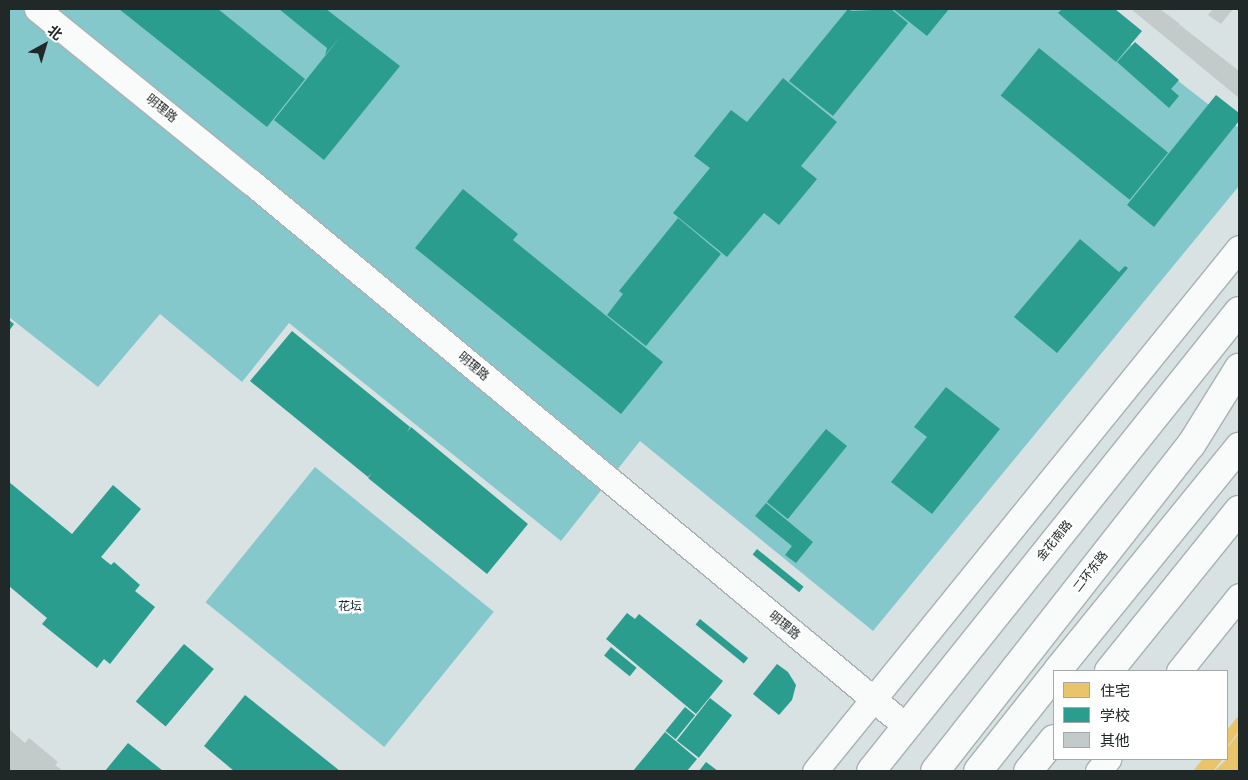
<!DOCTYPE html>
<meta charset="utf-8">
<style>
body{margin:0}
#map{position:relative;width:1248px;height:780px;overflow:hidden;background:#d8e2e3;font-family:Signika,"Noto Sans SC",sans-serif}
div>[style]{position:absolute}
.forest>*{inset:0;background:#85c8cb;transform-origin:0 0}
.homes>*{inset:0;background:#e9c46a}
.schools>*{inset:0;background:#2a9d8f;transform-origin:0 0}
.building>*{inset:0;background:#c2caca}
.roads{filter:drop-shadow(1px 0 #a9b1b2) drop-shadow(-1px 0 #a9b1b2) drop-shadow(0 1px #a9b1b2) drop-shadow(0 -1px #a9b1b2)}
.street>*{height:25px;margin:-12.5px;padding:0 12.5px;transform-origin:12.5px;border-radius:12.5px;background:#f9fbfb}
.secondary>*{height:28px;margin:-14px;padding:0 14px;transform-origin:14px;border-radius:14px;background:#f9fbfb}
.highway>*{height:28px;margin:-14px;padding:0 14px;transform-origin:14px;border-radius:14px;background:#f9fbfb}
span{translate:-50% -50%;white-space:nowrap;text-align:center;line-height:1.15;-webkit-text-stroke:5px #fff;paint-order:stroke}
.street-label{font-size:12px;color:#212828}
.park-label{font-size:12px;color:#152e2f}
.frame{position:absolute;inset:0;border:10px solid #212828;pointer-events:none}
.legend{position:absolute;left:1053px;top:670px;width:175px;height:90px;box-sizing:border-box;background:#fff;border:1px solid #a6a9a9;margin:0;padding:6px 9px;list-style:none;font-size:15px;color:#212828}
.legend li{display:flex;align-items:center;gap:10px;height:25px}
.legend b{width:25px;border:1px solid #a6a9a9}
.north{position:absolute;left:20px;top:20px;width:50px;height:50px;-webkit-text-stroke:4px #fff;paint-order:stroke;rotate:39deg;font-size:14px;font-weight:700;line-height:20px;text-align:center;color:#212828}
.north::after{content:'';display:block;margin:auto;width:18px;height:22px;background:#212828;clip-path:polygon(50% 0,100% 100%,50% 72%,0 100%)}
</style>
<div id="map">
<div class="forest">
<div style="clip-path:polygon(9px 9px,1085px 9px,1239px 128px,1239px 186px,873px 631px,640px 441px,561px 541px,289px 323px,242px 382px,160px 314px,98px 387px,9px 317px)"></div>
<div style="left:315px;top:467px;width:230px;height:174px;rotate:39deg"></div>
</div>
<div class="homes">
<div style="clip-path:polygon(1239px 715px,1239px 731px,1227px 747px,1227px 730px)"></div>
<div style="clip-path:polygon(1239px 733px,1239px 771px,1214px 771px,1227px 759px,1227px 748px)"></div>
<div style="clip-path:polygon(1203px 759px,1223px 759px,1213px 771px,1193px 771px)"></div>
</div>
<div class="schools">
<div style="clip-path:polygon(119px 9px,218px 9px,305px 79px,267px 127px)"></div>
<div style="clip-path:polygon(279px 9px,326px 9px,400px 66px,324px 160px,274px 120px,341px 36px,325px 55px,327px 48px)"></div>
<div style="clip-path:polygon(848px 9px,852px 11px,891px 9px,908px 23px,833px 116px,789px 81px)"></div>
<div style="clip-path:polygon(893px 9px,949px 9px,927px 36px)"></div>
<div style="clip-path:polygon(1062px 9px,1115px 9px,1142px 31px,1116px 62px,1058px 13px)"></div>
<div style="clip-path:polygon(1135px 42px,1179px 80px,1171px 89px,1179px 96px,1169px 108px,1117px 62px)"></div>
<div style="left:1039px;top:48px;width:166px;height:61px;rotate:39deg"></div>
<div style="clip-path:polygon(783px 78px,837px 122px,801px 166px,817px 179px,779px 225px,764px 213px,727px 257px,673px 213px,710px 168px,694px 156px,731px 110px,747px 122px)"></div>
<div style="clip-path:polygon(1216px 95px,1239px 113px,1239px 121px,1154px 227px,1127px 205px)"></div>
<div style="clip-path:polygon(463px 189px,518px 234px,513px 240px,663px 362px,621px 414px,415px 248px)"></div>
<div style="clip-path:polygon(678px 218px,721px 254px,646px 346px,607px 315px,623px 294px,619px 291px)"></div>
<div style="clip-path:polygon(1080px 239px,1119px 272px,1125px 266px,1128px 268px,1057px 353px,1014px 317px)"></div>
<div style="clip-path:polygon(9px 320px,14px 324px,9px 331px)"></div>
<div style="clip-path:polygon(292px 331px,410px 427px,407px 432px,411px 427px,528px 524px,487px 574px,368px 478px,372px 473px,368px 477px,250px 381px)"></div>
<div style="clip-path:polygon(946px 387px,1000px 429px,932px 514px,891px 482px,927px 437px,914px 427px)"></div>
<div style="left:826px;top:429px;width:27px;height:94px;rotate:39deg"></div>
<div style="clip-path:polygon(9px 482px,72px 534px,113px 485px,141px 509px,101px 557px,111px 565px,114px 562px,140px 585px,135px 591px,155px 607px,110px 664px,104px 659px,97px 668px,42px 624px,47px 618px,9px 586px)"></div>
<div style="clip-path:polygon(766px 503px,813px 542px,796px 563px,785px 555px,792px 546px,755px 516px)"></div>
<div style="left:757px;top:549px;width:60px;height:7px;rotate:39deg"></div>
<div style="clip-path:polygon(627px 613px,635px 619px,639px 614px,723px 681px,696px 714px,606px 639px)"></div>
<div style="left:700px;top:619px;width:62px;height:7px;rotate:39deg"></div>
<div style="left:184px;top:644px;width:39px;height:75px;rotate:40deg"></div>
<div style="left:611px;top:647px;width:33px;height:11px;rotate:39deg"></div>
<div style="clip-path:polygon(777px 664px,788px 672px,796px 685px,792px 700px,779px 715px,753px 694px)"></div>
<div style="clip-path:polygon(245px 695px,340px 771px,234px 771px,204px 746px)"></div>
<div style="left:710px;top:698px;width:28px;height:54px;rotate:38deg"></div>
<div style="left:685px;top:707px;width:13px;height:31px;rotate:39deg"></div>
<div style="clip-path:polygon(665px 732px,697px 759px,687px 771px,633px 771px)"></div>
<div style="clip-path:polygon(128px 743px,163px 771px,105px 771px)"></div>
<div style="clip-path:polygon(706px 762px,718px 771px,699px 771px)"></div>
</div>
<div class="building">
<div style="clip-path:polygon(1131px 9px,1160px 9px,1180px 24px,1175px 32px,1180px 25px,1239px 71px,1239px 98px)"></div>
<div style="clip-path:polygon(1213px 9px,1233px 9px,1221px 24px,1208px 15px)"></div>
<div style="clip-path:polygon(9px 729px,25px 743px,29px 738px,58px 762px,55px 765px,63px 771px,9px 771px)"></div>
</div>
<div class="roads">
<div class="street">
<div style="left:37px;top:9px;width:275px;rotate:39deg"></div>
<div style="left:251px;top:182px;width:853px;rotate:39.72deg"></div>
<div style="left:1179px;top:671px;width:96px;rotate:-51.3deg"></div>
<div style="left:815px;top:771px;width:673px;rotate:-50.97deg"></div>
<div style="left:1098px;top:771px;width:16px;rotate:-50deg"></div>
</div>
<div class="secondary">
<div style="left:1109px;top:671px;width:207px;rotate:-51.1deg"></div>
<div style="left:871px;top:771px;width:589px;rotate:-51.34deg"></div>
<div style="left:1028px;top:771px;width:41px;rotate:-50.9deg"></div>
</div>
<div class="highway">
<div style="left:1057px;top:671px;width:289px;rotate:-50.9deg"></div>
<div style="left:935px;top:771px;width:415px;rotate:-51.9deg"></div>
<div style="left:1191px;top:445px;width:91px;rotate:-58.1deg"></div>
<div style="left:978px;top:771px;width:122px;rotate:-51.6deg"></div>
</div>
</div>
<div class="street-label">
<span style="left:161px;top:109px;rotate:39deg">明理路</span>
<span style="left:473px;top:367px;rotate:40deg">明理路</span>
<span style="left:1055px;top:541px;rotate:-51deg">金花南路</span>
<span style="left:1091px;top:572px;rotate:-52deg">二环东路</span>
<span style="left:784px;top:626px;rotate:39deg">明理路</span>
</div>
<div class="park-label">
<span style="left:350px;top:607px">花坛</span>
</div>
<div class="frame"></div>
<ul class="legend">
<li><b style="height:14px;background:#e9c46a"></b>住宅</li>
<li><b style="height:14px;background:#2a9d8f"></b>学校</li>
<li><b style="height:14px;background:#c2caca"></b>其他</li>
</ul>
<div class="north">北</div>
</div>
